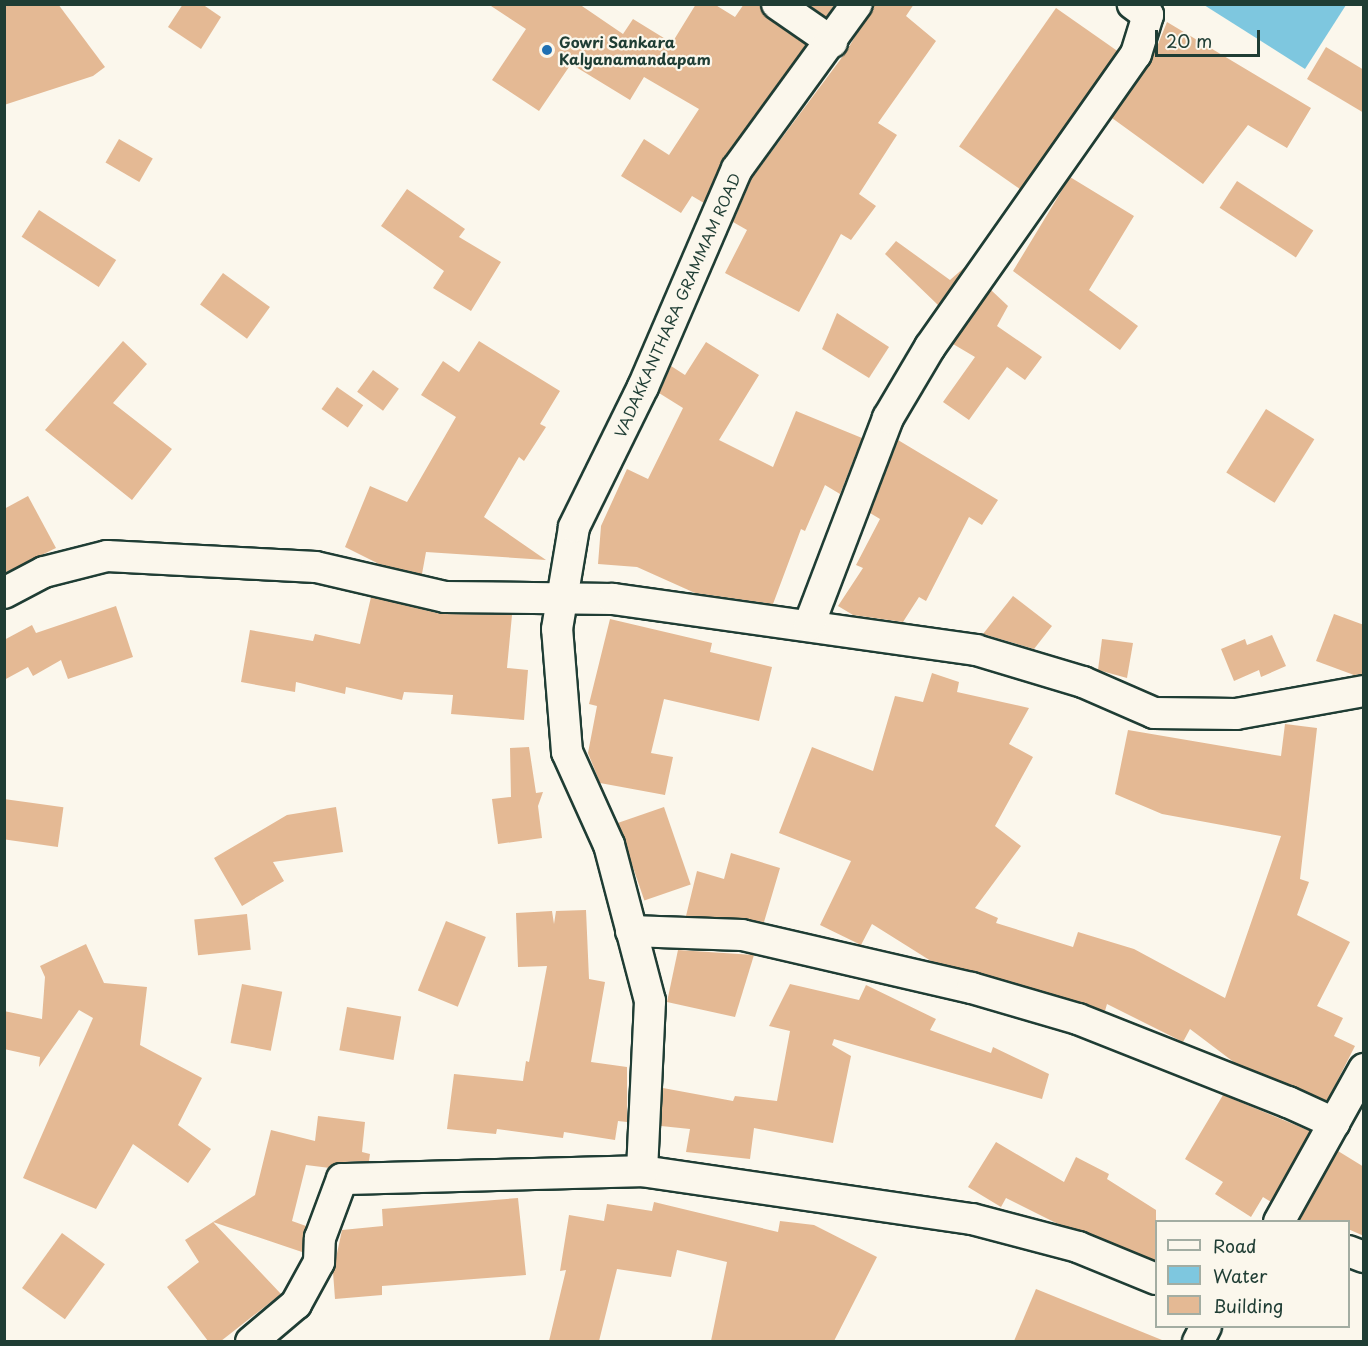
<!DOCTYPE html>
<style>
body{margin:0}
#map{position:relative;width:1368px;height:1346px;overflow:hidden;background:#fbf7ec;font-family:"Playpen Sans",sans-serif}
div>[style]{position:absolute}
.water>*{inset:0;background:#7ec7df}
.building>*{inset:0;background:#e4b994;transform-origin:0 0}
.roads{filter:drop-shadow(2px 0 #1f3d34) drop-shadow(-2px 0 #1f3d34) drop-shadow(0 2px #1f3d34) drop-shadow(0 -2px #1f3d34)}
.minor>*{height:30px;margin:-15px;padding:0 15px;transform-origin:15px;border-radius:15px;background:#fbf7ec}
.dots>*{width:16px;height:16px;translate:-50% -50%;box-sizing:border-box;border:3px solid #fbf7ec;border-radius:50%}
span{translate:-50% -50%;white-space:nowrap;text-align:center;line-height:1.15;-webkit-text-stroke:4.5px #fbf7ec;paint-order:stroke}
.poi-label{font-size:15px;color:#1f3d34;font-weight:700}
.left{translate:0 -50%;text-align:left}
.street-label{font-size:15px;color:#1f3d34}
.frame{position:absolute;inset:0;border:6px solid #1f3d34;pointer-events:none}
.legend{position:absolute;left:1155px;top:1220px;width:195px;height:108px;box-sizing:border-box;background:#fbf7ec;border:2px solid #a3ada2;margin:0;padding:8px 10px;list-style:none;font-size:18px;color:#1f3d34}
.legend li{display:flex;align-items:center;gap:12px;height:30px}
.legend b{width:30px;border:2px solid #a3ada2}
.scale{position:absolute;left:1155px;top:30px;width:105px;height:27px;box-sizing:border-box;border:3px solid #1f3d34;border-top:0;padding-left:8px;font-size:18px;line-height:21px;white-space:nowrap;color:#1f3d34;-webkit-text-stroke:4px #fbf7ec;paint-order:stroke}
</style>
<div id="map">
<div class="water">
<div style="clip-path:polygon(1204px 5px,1346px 5px,1305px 69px)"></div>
</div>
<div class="building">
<div style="clip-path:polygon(4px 4px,58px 4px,105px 67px,93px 76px,4px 105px)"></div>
<div style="clip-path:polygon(183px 4px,202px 4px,221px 17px,201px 49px,168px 27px)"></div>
<div style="clip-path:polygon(488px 4px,579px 4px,623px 34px,633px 19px,672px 43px,696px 4px,714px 4px,735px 17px,744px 4px,760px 4px,767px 18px,806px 45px,723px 159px,704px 203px,692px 196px,681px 213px,621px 176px,644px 139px,669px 155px,699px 109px,644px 77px,630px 100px,571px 64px,539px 111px,492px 80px,526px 29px)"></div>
<div style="clip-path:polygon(808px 4px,835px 4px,826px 17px)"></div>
<div style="clip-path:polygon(874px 4px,914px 4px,906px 16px,936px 41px,878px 123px,897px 135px,859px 194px,876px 206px,851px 240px,841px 234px,799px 312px,725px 273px,747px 230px,733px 222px,752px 178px,846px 52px)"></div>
<div style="left:1056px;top:8px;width:75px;height:169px;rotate:35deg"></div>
<div style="clip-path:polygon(1167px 22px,1311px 108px,1287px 148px,1248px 125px,1203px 184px,1112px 118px,1150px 64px)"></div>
<div style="clip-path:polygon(1326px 47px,1364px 70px,1364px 113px,1307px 79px)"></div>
<div style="left:119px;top:139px;width:39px;height:27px;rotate:30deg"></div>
<div style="clip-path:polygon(1070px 177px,1134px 216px,1089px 290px,1138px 326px,1120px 350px,1013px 271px)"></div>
<div style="left:1237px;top:181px;width:91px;height:32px;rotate:33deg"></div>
<div style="clip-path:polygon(407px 189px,465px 229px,459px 237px,501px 262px,471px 311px,433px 288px,444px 271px,381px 226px)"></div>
<div style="left:39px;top:210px;width:92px;height:32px;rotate:33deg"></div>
<div style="clip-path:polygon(896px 241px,950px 280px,966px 266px,938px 305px,885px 254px)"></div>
<div style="left:223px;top:273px;width:58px;height:39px;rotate:36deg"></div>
<div style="clip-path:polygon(991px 290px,1008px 306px,997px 326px,1042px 357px,1025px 380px,1007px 367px,969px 420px,943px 402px,975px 357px,953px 344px)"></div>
<div style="clip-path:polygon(837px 313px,889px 347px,869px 378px,822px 349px)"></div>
<div style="clip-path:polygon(123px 341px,147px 364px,113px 403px,172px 449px,132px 500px,45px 430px)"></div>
<div style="clip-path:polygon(479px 341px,560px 391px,540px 424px,546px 427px,524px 461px,519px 457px,484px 517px,546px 560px,426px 552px,422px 574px,447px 580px,379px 564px,345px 547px,370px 486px,407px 502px,456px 417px,421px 395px,443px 361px,459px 372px)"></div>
<div style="clip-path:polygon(706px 342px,759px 375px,719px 440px,773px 467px,796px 411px,862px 438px,840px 494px,825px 485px,805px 531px,801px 529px,773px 604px,695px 593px,637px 567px,598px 564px,601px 526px,627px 469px,648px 479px,683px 408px,659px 393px,671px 366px,685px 375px)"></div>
<div style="left:373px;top:370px;width:32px;height:27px;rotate:36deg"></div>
<div style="left:337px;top:387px;width:32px;height:27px;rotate:35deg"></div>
<div style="left:1266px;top:409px;width:57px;height:75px;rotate:32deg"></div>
<div style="clip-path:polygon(898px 440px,998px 500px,982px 525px,969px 517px,926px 601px,919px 597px,903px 622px,853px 615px,838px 606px,863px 568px,856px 565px,880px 519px,870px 513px)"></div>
<div style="clip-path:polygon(28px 496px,56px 548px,4px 573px,4px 509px)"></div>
<div style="clip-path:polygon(1013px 596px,1052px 626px,1034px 649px,983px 634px)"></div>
<div style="clip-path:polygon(371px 597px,441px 614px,512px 615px,507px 668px,528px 670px,524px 720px,451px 714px,453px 695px,404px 692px,402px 700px,346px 687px,345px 694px,296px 682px,295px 692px,241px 682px,250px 630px,313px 641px,315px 634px,360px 644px)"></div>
<div style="clip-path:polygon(116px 606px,133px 657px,68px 679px,61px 660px,33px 676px,28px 667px,4px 680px,4px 640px,32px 625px,36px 633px)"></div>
<div style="clip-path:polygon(1334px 614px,1364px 625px,1364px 674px,1354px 675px,1316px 661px)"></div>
<div style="clip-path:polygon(610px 619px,712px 643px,710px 652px,772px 667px,759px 721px,664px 699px,651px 753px,673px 757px,665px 795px,600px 783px,588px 753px,597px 706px,589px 704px)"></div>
<div style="clip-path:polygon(1272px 635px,1286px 666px,1261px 677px,1259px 670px,1234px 681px,1221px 649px,1245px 639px,1247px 645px)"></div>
<div style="clip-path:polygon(1102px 639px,1133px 643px,1127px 678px,1098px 670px)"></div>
<div style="clip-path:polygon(932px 673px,959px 682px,957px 692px,1029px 708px,1009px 744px,1033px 757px,995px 826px,1021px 846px,975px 908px,998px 918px,996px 923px,1073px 947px,1078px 932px,1134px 949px,1225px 998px,1281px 836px,1162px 814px,1115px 794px,1128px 730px,1281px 756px,1285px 724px,1317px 728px,1300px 879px,1309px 882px,1297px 915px,1350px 942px,1317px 1006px,1343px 1018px,1334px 1036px,1355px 1046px,1327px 1101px,1235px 1063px,1190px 1029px,1183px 1042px,1107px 1004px,1105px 1011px,931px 961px,872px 924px,861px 945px,820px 925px,851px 861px,779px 833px,812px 747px,873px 771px,895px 696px,923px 702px)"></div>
<div style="clip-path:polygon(529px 747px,536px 793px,543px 792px,538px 806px,542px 838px,498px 844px,492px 799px,511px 797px,510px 748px)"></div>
<div style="left:4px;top:799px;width:60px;height:40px;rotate:8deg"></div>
<div style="clip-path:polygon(336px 807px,343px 852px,273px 862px,284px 881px,242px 906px,214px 858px,287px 815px)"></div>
<div style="left:664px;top:807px;width:82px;height:49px;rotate:71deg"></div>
<div style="clip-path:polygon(731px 853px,780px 868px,764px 922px,686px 916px,697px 871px,724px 879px)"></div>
<div style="clip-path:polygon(586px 910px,589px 979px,605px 982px,591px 1062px,627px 1067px,627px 1122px,618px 1121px,615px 1140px,564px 1132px,563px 1138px,497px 1129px,496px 1134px,447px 1129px,454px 1074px,523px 1081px,526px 1061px,529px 1062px,547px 966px,518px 967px,516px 913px,552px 911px,554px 924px,556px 911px)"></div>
<div style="left:247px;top:914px;width:36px;height:53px;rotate:84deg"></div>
<div style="left:446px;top:921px;width:43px;height:75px;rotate:22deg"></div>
<div style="clip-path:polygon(86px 944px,104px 983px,147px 987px,140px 1045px,202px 1078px,178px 1125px,211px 1149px,188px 1183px,133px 1144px,96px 1209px,23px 1178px,93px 1018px,79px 1010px,39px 1067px,40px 1057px,4px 1049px,4px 1011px,42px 1019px,45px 977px,40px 966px)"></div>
<div style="clip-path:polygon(678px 950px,754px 955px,735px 1017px,667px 1002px)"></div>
<div style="left:242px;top:984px;width:41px;height:60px;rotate:11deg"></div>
<div style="clip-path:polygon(790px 984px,859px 1000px,866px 985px,936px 1019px,930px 1030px,991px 1053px,993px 1047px,1049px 1074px,1042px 1099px,834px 1039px,832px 1045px,851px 1056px,833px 1143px,754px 1128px,750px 1159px,686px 1152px,690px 1129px,661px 1126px,663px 1088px,733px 1101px,735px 1096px,777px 1101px,790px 1031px,769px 1026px)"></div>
<div style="left:347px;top:1007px;width:55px;height:44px;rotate:10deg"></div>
<div style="clip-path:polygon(1223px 1095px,1310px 1131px,1271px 1202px,1263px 1197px,1251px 1217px,1215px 1194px,1223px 1182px,1185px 1159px)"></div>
<div style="clip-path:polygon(318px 1116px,365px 1122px,362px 1152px,370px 1154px,369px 1161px,342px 1162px,330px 1168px,306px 1165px,292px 1221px,306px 1226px,302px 1252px,213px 1222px,281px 1294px,221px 1341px,208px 1341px,167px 1287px,199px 1262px,185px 1240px,255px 1195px,271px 1130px,315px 1141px)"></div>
<div style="clip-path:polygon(996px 1142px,1064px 1182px,1076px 1157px,1109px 1174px,1107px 1179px,1156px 1210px,1156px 1261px,1056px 1223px,1006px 1198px,1001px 1207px,968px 1187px)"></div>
<div style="clip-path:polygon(1338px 1151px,1364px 1167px,1364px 1236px,1348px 1229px,1348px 1221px,1300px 1220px)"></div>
<div style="clip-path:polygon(518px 1198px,526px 1275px,382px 1286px,382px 1295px,335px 1299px,333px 1272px,342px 1230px,383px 1226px,382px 1209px)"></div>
<div style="clip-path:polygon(654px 1202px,778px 1232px,780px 1221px,814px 1225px,877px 1257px,834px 1341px,711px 1341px,727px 1262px,677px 1250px,671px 1277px,617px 1269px,599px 1341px,549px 1341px,566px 1270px,560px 1271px,569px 1215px,604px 1221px,607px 1204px,652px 1211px)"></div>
<div style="left:62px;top:1233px;width:53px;height:68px;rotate:36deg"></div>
<div style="clip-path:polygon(1036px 1289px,1162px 1340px,1162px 1341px,1014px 1341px)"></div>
</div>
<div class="roads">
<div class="minor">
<div style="left:777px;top:4px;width:67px;rotate:34.6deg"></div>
<div style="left:4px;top:593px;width:45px;rotate:-27.7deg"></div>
<div style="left:44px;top:572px;width:65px;rotate:-14.3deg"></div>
<div style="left:107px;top:556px;width:209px;rotate:3deg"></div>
<div style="left:316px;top:567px;width:132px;rotate:13.1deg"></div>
<div style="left:445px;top:597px;width:168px;rotate:0.7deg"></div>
<div style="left:613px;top:599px;width:367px;rotate:8deg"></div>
<div style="left:976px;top:650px;width:112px;rotate:16.7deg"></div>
<div style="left:1083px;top:682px;width:77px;rotate:23.6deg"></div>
<div style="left:1154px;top:713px;width:82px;rotate:0.7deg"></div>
<div style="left:1236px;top:714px;width:130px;rotate:-10.2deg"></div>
<div style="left:809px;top:625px;width:222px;rotate:-69.1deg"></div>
<div style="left:888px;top:418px;width:82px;rotate:-59.4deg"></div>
<div style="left:930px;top:347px;width:358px;rotate:-54.9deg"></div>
<div style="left:1136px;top:54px;width:41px;rotate:-72.9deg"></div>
<div style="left:1148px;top:15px;width:19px;rotate:-144deg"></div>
<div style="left:631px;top:931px;width:111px;rotate:2.1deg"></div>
<div style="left:742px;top:935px;width:236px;rotate:13deg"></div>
<div style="left:972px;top:988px;width:110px;rotate:16.3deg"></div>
<div style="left:1078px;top:1019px;width:226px;rotate:21.6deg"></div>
<div style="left:1288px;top:1102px;width:51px;rotate:24.5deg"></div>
<div style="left:1334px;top:1123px;width:113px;rotate:119.1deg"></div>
<div style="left:1334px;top:1123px;width:62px;rotate:-60.9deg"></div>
<div style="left:642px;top:1171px;width:333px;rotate:8.3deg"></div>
<div style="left:972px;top:1219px;width:110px;rotate:14.8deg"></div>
<div style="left:1078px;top:1247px;width:84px;rotate:22.3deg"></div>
<div style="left:1348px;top:1251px;width:17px;rotate:21deg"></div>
<div style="left:251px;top:1342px;width:59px;rotate:-40.2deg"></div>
<div style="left:296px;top:1304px;width:48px;rotate:-61.3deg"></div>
<div style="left:319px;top:1262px;width:24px;rotate:-88deg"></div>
<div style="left:320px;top:1238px;width:63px;rotate:-69.6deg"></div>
<div style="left:342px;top:1179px;width:300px;rotate:-1.5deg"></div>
<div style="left:642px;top:1171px;width:170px;rotate:-87.3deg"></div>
<div style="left:650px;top:1001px;width:161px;rotate:-104.7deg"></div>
<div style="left:609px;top:845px;width:102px;rotate:-114.3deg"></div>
<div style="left:567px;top:752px;width:123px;rotate:-94.6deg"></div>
<div style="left:557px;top:629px;width:103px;rotate:-80.5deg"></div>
<div style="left:574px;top:527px;width:156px;rotate:-63.8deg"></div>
<div style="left:643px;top:387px;width:237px;rotate:-66.7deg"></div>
<div style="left:737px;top:169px;width:204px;rotate:-54deg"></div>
<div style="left:1198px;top:1342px;width:18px;rotate:-63deg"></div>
</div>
</div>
<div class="dots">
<div style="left:547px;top:50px;background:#1f6fb2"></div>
</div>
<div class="poi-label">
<span class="left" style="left:559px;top:50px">Gowri Sankara<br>Kalyanamandapam</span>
</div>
<div class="street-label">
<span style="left:677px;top:305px;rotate:-66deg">VADAKKANTHARA GRAMMAM ROAD</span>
</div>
<div class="frame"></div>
<ul class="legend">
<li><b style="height:8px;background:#fbf7ec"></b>Road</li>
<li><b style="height:16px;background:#7ec7df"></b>Water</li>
<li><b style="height:16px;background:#e4b994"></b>Building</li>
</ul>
<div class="scale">20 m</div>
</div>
